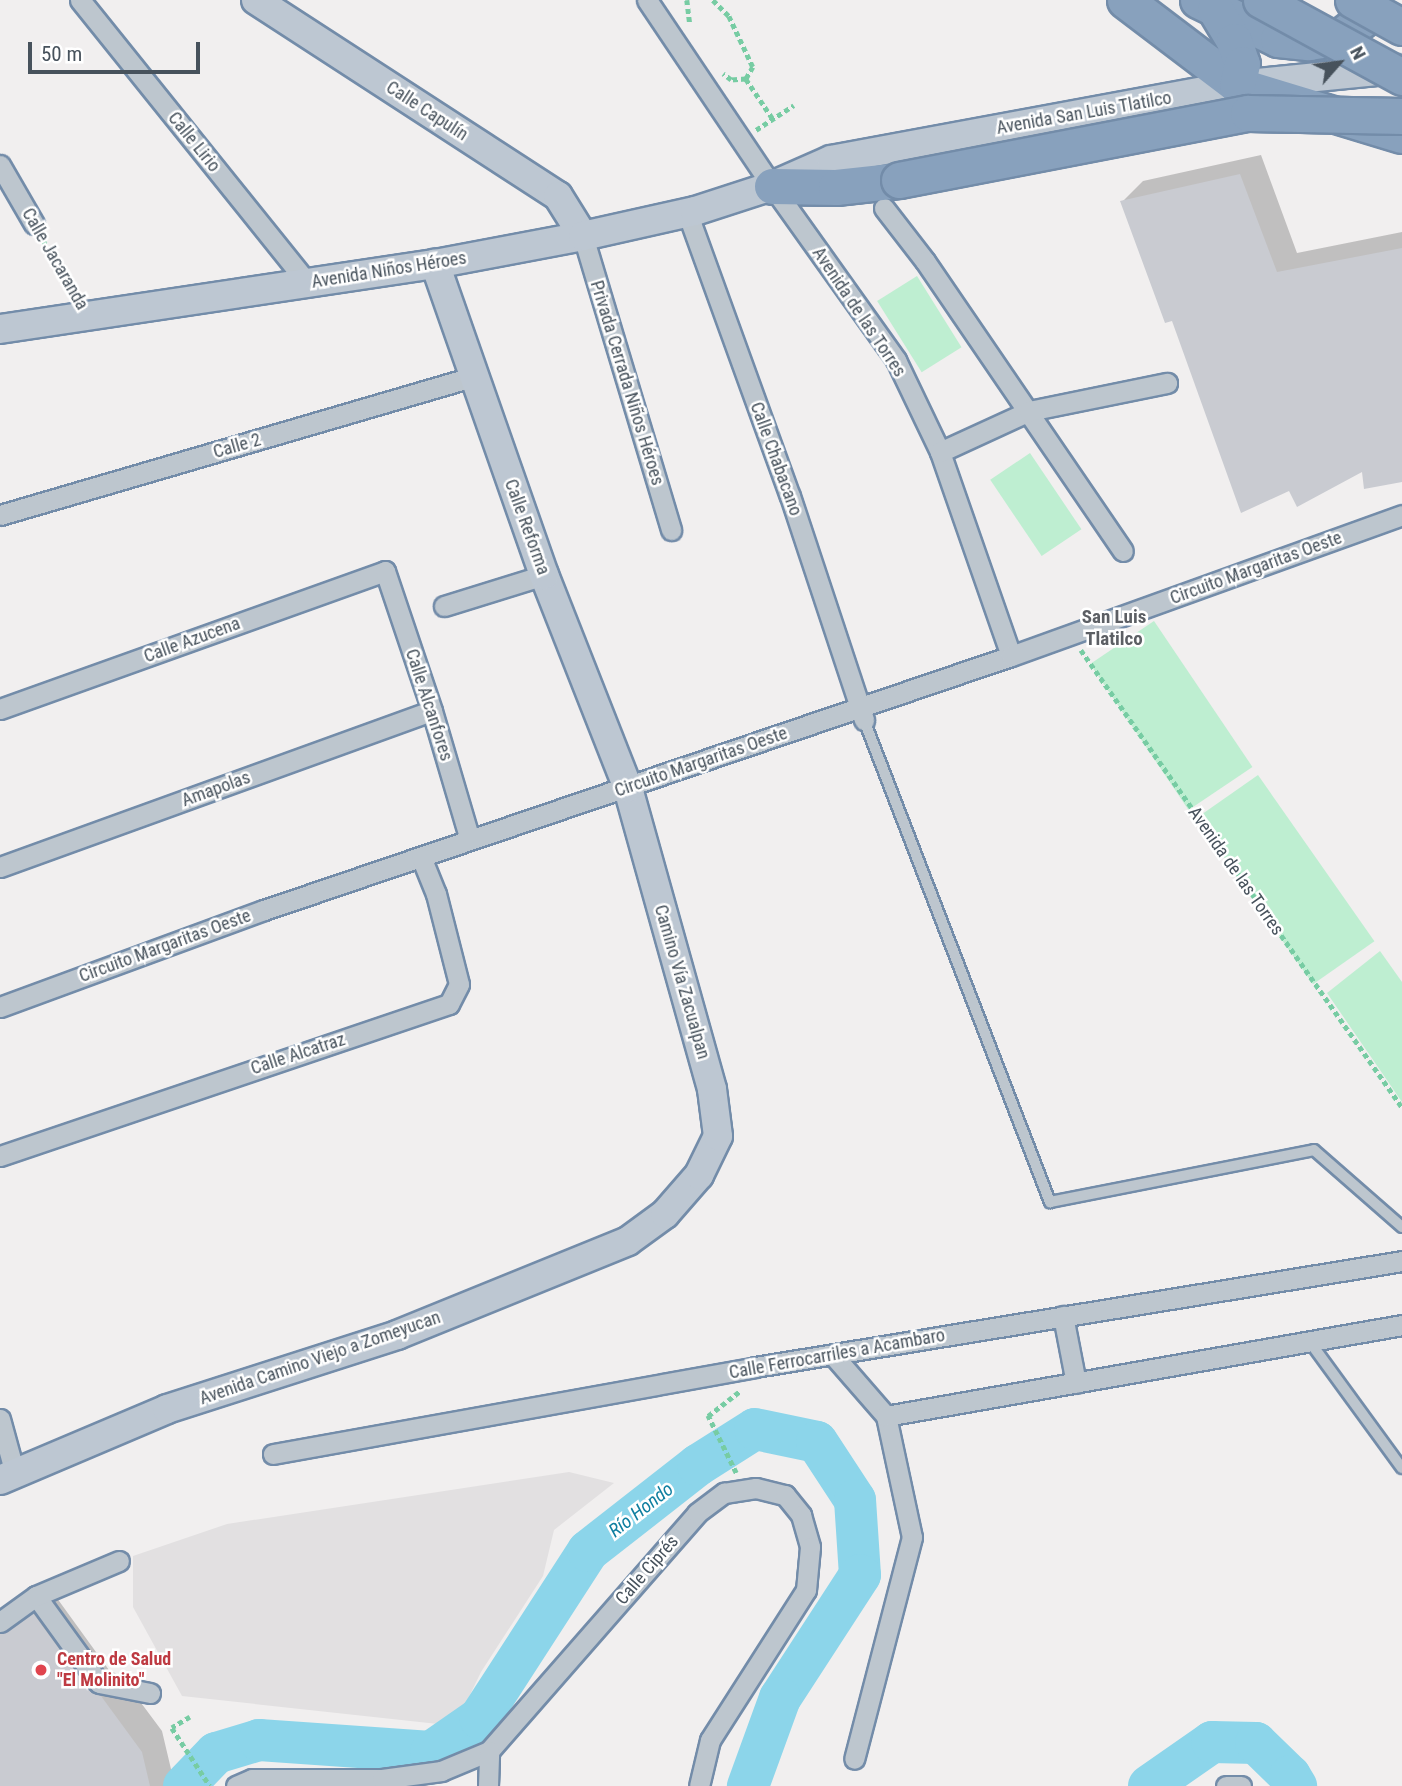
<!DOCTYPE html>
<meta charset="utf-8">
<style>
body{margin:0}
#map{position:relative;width:1402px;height:1786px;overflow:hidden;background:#f1efef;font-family:"Roboto Condensed",sans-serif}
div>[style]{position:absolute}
.education>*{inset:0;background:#e2e0e1}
.green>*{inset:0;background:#beeed1;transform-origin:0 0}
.shadow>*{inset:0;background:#0003}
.river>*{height:42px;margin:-21px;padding:0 21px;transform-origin:21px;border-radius:21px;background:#8cd5ea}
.building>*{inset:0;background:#c9cbd1}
.path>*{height:4.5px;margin-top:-2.25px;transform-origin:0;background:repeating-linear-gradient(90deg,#77cca3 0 5px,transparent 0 8.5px)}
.roads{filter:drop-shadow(2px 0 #738ca9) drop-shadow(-2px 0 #738ca9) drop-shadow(0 2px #738ca9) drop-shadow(0 -2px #738ca9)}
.lane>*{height:10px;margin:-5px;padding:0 5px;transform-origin:5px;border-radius:5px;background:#bdc6ce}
.street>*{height:19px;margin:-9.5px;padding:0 9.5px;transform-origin:9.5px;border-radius:9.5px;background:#bdc6ce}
.secondary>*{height:28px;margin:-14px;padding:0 14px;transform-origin:14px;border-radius:14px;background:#bdc7d2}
.highway>*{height:35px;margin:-17.5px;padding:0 17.5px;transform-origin:17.5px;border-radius:17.5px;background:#88a1bd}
.bridges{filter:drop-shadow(2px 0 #738ca9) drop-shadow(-2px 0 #738ca9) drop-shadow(0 2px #738ca9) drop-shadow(0 -2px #738ca9)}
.highway-bridge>*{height:35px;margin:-17.5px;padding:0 17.5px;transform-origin:17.5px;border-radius:17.5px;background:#88a1bd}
.dots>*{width:19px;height:19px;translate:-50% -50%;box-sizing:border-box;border:4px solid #fff;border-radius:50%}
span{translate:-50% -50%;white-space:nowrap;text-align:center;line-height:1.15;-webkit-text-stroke:5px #fff;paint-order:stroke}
.street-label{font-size:18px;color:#47525c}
.health-label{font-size:18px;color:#be3a42;font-weight:700}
.left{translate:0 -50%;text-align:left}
.neighbourhood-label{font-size:19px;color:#5c5f64;font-weight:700}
.water-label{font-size:19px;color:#0f7fa0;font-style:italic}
.north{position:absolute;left:1304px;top:28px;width:70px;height:70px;-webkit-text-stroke:5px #fff;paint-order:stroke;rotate:62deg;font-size:19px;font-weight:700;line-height:28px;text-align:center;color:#47525c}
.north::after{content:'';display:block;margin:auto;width:24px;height:32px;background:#47525c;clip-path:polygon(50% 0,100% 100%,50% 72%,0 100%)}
.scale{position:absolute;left:28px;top:42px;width:172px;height:32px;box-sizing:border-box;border:4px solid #47525c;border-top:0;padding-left:9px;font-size:21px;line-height:24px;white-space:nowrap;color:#47525c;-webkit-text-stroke:5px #fff;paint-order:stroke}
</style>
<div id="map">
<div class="education">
<div style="clip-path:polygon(569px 1472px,614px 1483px,554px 1530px,543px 1576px,481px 1672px,465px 1705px,438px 1724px,182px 1696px,133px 1607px,133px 1556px,227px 1524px)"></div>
</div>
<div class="green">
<div style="left:917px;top:276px;width:84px;height:47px;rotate:58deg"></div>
<div style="left:1030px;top:453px;width:92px;height:48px;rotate:56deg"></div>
<div style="left:1154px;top:621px;width:176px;height:77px;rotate:56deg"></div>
<div style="left:1258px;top:775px;width:203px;height:75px;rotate:55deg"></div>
<div style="clip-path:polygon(1380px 951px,1402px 982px,1402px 1102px,1327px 993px)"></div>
</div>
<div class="shadow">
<div style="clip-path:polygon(1261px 155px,1297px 253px,1402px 232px,1402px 480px,1363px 470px,1290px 488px,1173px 318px,1122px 202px,1143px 181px)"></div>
<div style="clip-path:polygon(54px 1594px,109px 1670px,121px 1676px,162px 1731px,175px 1786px,0 1786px,0 1629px)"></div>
</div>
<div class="river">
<div style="left:184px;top:1786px;width:46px;rotate:-45.9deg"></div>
<div style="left:216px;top:1753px;width:45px;rotate:-16.8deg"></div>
<div style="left:259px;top:1740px;width:172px;rotate:4deg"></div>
<div style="left:431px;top:1752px;width:60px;rotate:-34.8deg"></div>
<div style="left:480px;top:1718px;width:199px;rotate:-57.1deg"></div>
<div style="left:588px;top:1551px;width:140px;rotate:-38deg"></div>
<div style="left:698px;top:1465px;width:67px;rotate:-32.3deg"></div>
<div style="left:755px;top:1429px;width:63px;rotate:11.8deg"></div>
<div style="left:817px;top:1442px;width:69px;rotate:56.8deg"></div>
<div style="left:855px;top:1500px;width:75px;rotate:86.2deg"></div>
<div style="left:860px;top:1575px;width:147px;rotate:123deg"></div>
<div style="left:780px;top:1698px;width:94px;rotate:110deg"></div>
<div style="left:1149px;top:1786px;width:77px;rotate:-34.9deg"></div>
<div style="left:1212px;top:1742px;width:44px;rotate:1.3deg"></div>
<div style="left:1256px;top:1743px;width:47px;rotate:44.1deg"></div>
<div style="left:1290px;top:1776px;width:12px;rotate:59deg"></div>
</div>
<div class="building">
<div style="clip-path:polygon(1240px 174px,1277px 272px,1402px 248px,1402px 482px,1364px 489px,1362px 472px,1297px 507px,1289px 491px,1241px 513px,1172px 321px,1165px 323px,1120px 201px)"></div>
<div style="clip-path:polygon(33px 1613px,89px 1690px,101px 1696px,142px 1752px,150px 1786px,0 1786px,0 1634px)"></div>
</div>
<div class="path">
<div style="left:687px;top:0;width:23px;rotate:83deg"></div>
<div style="left:713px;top:0;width:23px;rotate:45deg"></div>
<div style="left:729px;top:16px;width:56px;rotate:64.8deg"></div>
<div style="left:753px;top:67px;width:14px;rotate:120deg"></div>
<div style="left:746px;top:79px;width:15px;rotate:176deg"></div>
<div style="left:731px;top:80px;width:10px;rotate:-143deg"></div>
<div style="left:746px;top:79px;width:48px;rotate:56deg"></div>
<div style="left:756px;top:130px;width:45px;rotate:-33.3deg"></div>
<div style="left:43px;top:240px;width:61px;rotate:59.7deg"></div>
<div style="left:1081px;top:650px;width:558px;rotate:54.92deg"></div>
<div style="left:736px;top:1473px;width:64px;rotate:-116.2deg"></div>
<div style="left:708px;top:1416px;width:41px;rotate:-38deg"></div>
<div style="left:190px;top:1717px;width:21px;rotate:149deg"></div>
<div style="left:172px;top:1728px;width:69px;rotate:56.8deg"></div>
</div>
<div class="roads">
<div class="lane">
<div style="left:864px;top:720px;width:517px;rotate:68.9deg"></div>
<div style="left:1050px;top:1202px;width:269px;rotate:-11.1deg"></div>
<div style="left:1314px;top:1150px;width:117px;rotate:41.2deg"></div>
<div style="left:1310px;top:1342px;width:156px;rotate:53.9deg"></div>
</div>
<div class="street">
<div style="left:80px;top:0;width:364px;rotate:51.2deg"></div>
<div style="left:647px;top:0;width:224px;rotate:56.1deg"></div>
<div style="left:772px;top:186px;width:214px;rotate:54.5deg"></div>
<div style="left:896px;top:360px;width:102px;rotate:64.4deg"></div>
<div style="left:940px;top:452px;width:216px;rotate:70.8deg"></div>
<div style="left:0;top:165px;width:68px;rotate:60deg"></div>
<div style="left:884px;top:208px;width:67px;rotate:52.3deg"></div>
<div style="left:925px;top:261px;width:351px;rotate:55.7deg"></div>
<div style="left:687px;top:212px;width:302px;rotate:70.1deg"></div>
<div style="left:790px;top:496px;width:236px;rotate:71.7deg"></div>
<div style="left:583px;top:236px;width:307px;rotate:73.3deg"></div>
<div style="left:940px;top:452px;width:98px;rotate:-24.7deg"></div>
<div style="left:1029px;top:411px;width:141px;rotate:-11.5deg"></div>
<div style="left:0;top:515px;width:494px;rotate:-16.3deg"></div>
<div style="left:444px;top:606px;width:105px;rotate:-17.2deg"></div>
<div style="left:0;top:709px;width:409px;rotate:-19.7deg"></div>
<div style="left:385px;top:571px;width:148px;rotate:71.4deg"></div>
<div style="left:432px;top:711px;width:134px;rotate:73.6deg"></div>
<div style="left:0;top:867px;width:459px;rotate:-19.9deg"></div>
<div style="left:0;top:1007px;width:281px;rotate:-20.2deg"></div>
<div style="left:264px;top:910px;width:789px;rotate:-18.78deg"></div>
<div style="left:1011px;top:656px;width:416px;rotate:-19.8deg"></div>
<div style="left:0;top:1156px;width:474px;rotate:-18.7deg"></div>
<div style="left:449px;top:1004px;width:22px;rotate:-63deg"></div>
<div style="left:459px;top:984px;width:93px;rotate:-104.3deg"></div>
<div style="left:436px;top:894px;width:40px;rotate:-112deg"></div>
<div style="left:1063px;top:1316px;width:68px;rotate:79deg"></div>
<div style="left:833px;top:1355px;width:81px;rotate:49deg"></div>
<div style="left:886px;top:1416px;width:124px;rotate:77.9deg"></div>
<div style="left:912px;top:1537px;width:229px;rotate:104.6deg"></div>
<div style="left:886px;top:1416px;width:524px;rotate:-10deg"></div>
<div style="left:0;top:1419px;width:57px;rotate:74.7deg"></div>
<div style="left:273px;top:1454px;width:490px;rotate:-10.2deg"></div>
<div style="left:755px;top:1367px;width:656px;rotate:-9.3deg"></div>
<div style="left:36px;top:1596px;width:107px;rotate:54.1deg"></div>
<div style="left:99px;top:1683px;width:52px;rotate:11.1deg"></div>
<div style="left:0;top:1622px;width:44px;rotate:-35.8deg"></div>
<div style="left:36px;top:1596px;width:90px;rotate:-22.9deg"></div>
<div style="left:236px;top:1786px;width:17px;rotate:-24deg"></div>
<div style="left:252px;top:1779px;width:130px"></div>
<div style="left:382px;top:1779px;width:60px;rotate:-7.7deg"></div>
<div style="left:441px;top:1771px;width:52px;rotate:-22.6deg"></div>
<div style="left:489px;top:1751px;width:316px;rotate:-48.8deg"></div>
<div style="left:697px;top:1513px;width:34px;rotate:-37deg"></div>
<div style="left:724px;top:1493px;width:32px;rotate:-9deg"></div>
<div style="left:756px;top:1488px;width:30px;rotate:14deg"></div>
<div style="left:785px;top:1495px;width:26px;rotate:51deg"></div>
<div style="left:801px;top:1515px;width:33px;rotate:74deg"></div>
<div style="left:810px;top:1547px;width:43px;rotate:95.3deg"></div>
<div style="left:806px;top:1590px;width:178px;rotate:122.6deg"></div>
<div style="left:710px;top:1740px;width:47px;rotate:103.4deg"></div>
<div style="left:488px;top:1786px;width:35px;rotate:-88deg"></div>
<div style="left:1226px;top:1786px;width:15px"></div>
</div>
<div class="secondary">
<div style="left:256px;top:0;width:360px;rotate:33deg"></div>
<div style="left:558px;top:196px;width:47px;rotate:58deg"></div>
<div style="left:0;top:329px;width:440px;rotate:-8.5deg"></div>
<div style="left:435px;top:264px;width:151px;rotate:-10.7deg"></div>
<div style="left:583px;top:236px;width:115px;rotate:-12.6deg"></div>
<div style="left:695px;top:211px;width:81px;rotate:-18deg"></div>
<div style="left:772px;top:186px;width:64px;rotate:-23.8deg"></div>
<div style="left:831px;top:160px;width:413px;rotate:-10.5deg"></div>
<div style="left:1237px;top:85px;width:160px;rotate:-5.7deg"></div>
<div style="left:0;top:1480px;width:181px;rotate:-23deg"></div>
<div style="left:167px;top:1409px;width:242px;rotate:-17.8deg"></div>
<div style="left:397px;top:1335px;width:249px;rotate:-22.1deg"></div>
<div style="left:628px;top:1241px;width:46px;rotate:-36.1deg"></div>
<div style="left:665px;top:1214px;width:52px;rotate:-48.9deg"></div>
<div style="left:699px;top:1175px;width:43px;rotate:-64deg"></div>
<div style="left:718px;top:1136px;width:47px;rotate:-97.3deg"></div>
<div style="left:712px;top:1089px;width:313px;rotate:-105.6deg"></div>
<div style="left:628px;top:788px;width:229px;rotate:-111.5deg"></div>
<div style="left:544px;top:575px;width:330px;rotate:-109.3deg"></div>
</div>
<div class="highway">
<div style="left:1125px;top:0;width:141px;rotate:37.2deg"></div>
<div style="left:1237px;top:85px;width:172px;rotate:16.9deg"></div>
<div style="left:1198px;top:0;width:89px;rotate:26deg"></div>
<div style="left:1278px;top:39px;width:31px;rotate:6deg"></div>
<div style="left:1309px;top:42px;width:31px;rotate:-9deg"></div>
<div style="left:1340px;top:37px;width:31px;rotate:-38deg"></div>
<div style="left:1364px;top:18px;width:20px;rotate:-66deg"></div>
<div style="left:1215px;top:9px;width:37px;rotate:59deg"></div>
<div style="left:1234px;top:41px;width:24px;rotate:71deg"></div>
<div style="left:1242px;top:64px;width:22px;rotate:103deg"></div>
<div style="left:772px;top:186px;width:64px;rotate:0.9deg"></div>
<div style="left:836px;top:187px;width:63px;rotate:-6.3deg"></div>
</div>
</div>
<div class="bridges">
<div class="highway-bridge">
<div style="left:1261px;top:0;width:161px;rotate:28.6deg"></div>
<div style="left:1353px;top:0;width:56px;rotate:28.9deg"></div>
<div style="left:899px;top:180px;width:355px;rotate:-10.9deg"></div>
<div style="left:1248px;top:113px;width:154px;rotate:1.1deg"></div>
</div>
</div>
<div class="dots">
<div style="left:41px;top:1670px;background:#e0444e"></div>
</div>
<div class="street-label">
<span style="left:427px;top:111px;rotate:33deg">Calle Capulín</span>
<span style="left:1084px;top:113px;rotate:-10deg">Avenida San Luis Tlatilco</span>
<span style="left:194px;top:142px;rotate:51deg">Calle Lirio</span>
<span style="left:55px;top:259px;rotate:60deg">Calle Jacaranda</span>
<span style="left:389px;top:270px;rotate:-9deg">Avenida Niños Héroes</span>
<span style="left:859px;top:312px;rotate:56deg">Avenida de las Torres</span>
<span style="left:627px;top:383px;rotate:73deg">Privada Cerrada Niños Héroes</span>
<span style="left:237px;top:446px;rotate:-16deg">Calle 2</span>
<span style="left:776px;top:459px;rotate:70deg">Calle Chabacano</span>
<span style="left:527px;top:527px;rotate:70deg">Calle Reforma</span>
<span style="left:1256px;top:568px;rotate:-20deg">Circuito Margaritas Oeste</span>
<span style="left:192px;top:640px;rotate:-20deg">Calle Azucena</span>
<span style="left:429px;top:705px;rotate:72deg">Calle Alcanfores</span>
<span style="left:701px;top:762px;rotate:-19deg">Circuito Margaritas Oeste</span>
<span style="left:216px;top:789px;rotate:-20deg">Amapolas</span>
<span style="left:1236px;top:871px;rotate:55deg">Avenida de las Torres</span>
<span style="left:165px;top:946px;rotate:-20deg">Circuito Margaritas Oeste</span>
<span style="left:682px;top:982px;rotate:74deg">Camino Vía Zacualpan</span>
<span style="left:298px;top:1054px;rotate:-18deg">Calle Alcatraz</span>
<span style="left:837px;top:1354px;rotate:-10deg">Calle Ferrocarriles a Acambaro</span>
<span style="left:320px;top:1358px;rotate:-19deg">Avenida Camino Viejo a Zomeyucan</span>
<span style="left:647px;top:1570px;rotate:-49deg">Calle Ciprés</span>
</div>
<div class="health-label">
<span class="left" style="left:57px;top:1670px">Centro de Salud<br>"El Molinito"</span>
</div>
<div class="neighbourhood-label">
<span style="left:1114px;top:628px">San Luis<br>Tlatilco</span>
</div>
<div class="water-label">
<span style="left:641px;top:1510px;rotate:-38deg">Río Hondo</span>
</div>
<div class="north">N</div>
<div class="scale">50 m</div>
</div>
